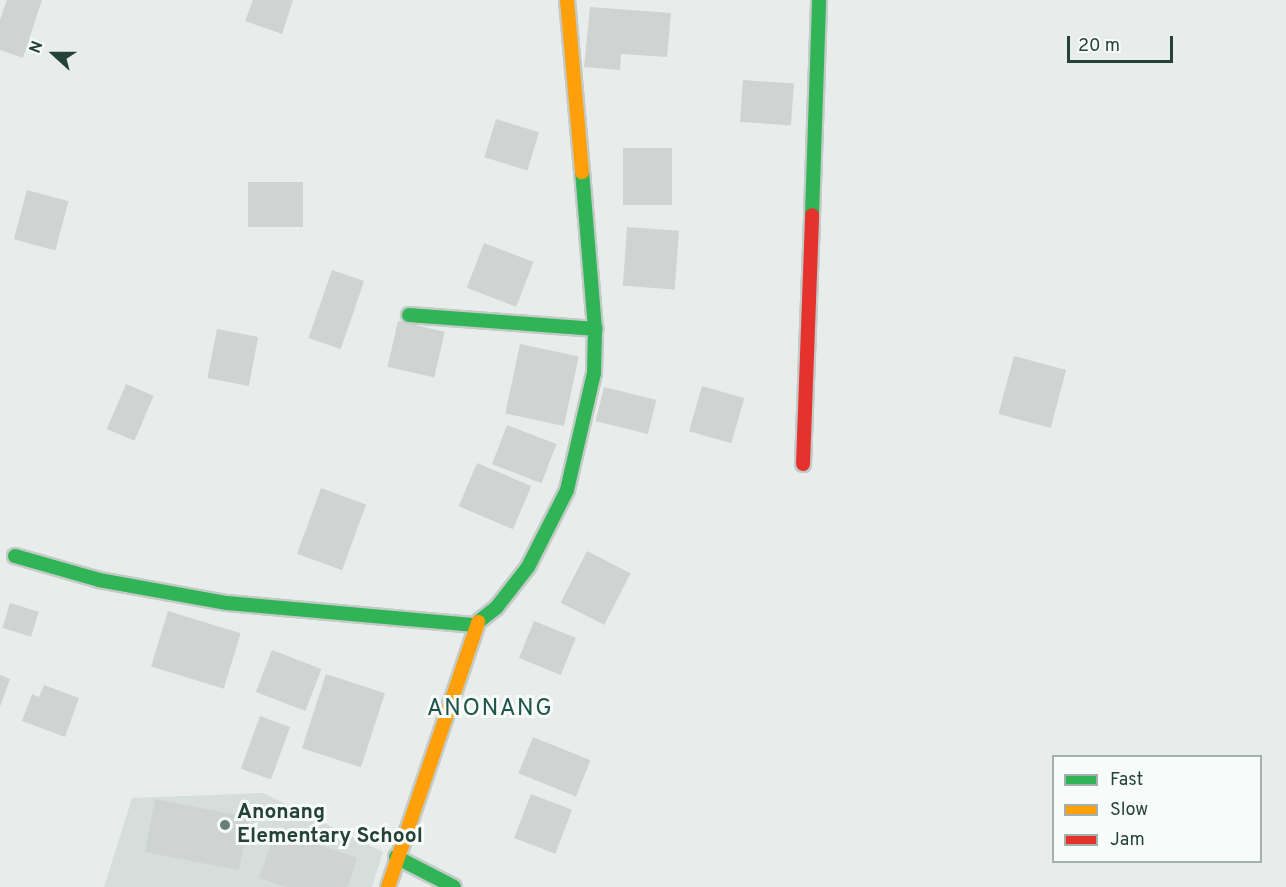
<!DOCTYPE html>
<style>
body{margin:0}
#map{position:relative;width:1286px;height:887px;overflow:hidden;background:#e8edeb;font-family:Overpass,sans-serif}
div>[style]{position:absolute}
.built>*{inset:0;background:#d6dedb}
.building>*{inset:0;background:#cfd4d2;transform-origin:0 0}
.roads{filter:drop-shadow(2px 0 #c3cbc8) drop-shadow(-2px 0 #c3cbc8) drop-shadow(0 2px #c3cbc8) drop-shadow(0 -2px #c3cbc8)}
.fast>*{height:14px;margin:-7px;padding:0 7px;transform-origin:7px;border-radius:7px;background:#30b455}
.slow>*{height:14px;margin:-7px;padding:0 7px;transform-origin:7px;border-radius:7px;background:#ff9f0a}
.jam>*{height:14px;margin:-7px;padding:0 7px;transform-origin:7px;border-radius:7px;background:#e5322d}
.dots>*{width:16px;height:16px;translate:-50% -50%;box-sizing:border-box;border:3px solid #f7fbf9;border-radius:50%}
span{translate:-50% -50%;white-space:nowrap;text-align:center;line-height:1.15;-webkit-text-stroke:6px #f7fbf9;paint-order:stroke}
.poi-label{font-size:21px;color:#24423a;font-weight:700}
.left{translate:0 -50%;text-align:left}
.quarter-label{font-size:24px;color:#1f5548;letter-spacing:1.5px}
.legend{position:absolute;left:1052px;top:755px;width:210px;height:108px;box-sizing:border-box;background:#f7fbf9;border:2px solid #a3b1ad;margin:0;padding:8px 10px;list-style:none;font-size:18px;color:#24423a}
.legend li{display:flex;align-items:center;gap:12px;height:30px}
.legend b{width:30px;border:2px solid #a3b1ad}
.north{position:absolute;left:24px;top:24px;width:60px;height:60px;-webkit-text-stroke:4px #f7fbf9;paint-order:stroke;rotate:291deg;font-size:16px;font-weight:700;line-height:24px;text-align:center;color:#24423a}
.north::after{content:'';display:block;margin:auto;width:21px;height:27px;background:#24423a;clip-path:polygon(50% 0,100% 100%,50% 72%,0 100%)}
.scale{position:absolute;left:1067px;top:36px;width:106px;height:27px;box-sizing:border-box;border:3px solid #24423a;border-top:0;padding-left:8px;font-size:18px;line-height:21px;white-space:nowrap;color:#24423a;-webkit-text-stroke:4px #f7fbf9;paint-order:stroke}
</style>
<div id="map">
<div class="built">
<div style="clip-path:polygon(263px 793px,383px 852px,372px 887px,104px 887px,132px 798px)"></div>
</div>
<div class="building">
<div style="clip-path:polygon(7px 0,42px 0,23px 58px,0 50px,0 20px)"></div>
<div style="clip-path:polygon(253px 0,293px 0,282px 34px,245px 21px)"></div>
<div style="clip-path:polygon(590px 7px,671px 13px,667px 57px,621px 54px,620px 70px,584px 67px)"></div>
<div style="left:743px;top:80px;width:51px;height:42px;rotate:4deg"></div>
<div style="left:496px;top:119px;width:45px;height:40px;rotate:17deg"></div>
<div style="left:672px;top:148px;width:57px;height:49px;rotate:90deg"></div>
<div style="left:248px;top:182px;width:55px;height:45px"></div>
<div style="left:27px;top:190px;width:43px;height:51px;rotate:15deg"></div>
<div style="left:627px;top:227px;width:52px;height:59px;rotate:4deg"></div>
<div style="left:484px;top:243px;width:53px;height:48px;rotate:21deg"></div>
<div style="left:332px;top:270px;width:34px;height:72px;rotate:19deg"></div>
<div style="left:398px;top:321px;width:48px;height:47px;rotate:13deg"></div>
<div style="left:217px;top:329px;width:42px;height:50px;rotate:11deg"></div>
<div style="left:520px;top:344px;width:60px;height:71px;rotate:12deg"></div>
<div style="left:1014px;top:356px;width:54px;height:60px;rotate:15deg"></div>
<div style="left:126px;top:384px;width:30px;height:49px;rotate:23deg"></div>
<div style="left:702px;top:386px;width:44px;height:47px;rotate:16deg"></div>
<div style="left:604px;top:387px;width:54px;height:35px;rotate:14deg"></div>
<div style="left:507px;top:425px;width:53px;height:42px;rotate:21deg"></div>
<div style="left:477px;top:463px;width:59px;height:47px;rotate:23deg"></div>
<div style="left:321px;top:488px;width:48px;height:70px;rotate:20deg"></div>
<div style="left:587px;top:551px;width:49px;height:58px;rotate:27deg"></div>
<div style="left:10px;top:603px;width:30px;height:26px;rotate:17deg"></div>
<div style="left:168px;top:611px;width:76px;height:58px;rotate:17deg"></div>
<div style="left:534px;top:621px;width:45px;height:40px;rotate:22deg"></div>
<div style="left:272px;top:650px;width:53px;height:45px;rotate:21deg"></div>
<div style="left:326px;top:674px;width:62px;height:78px;rotate:18deg"></div>
<div style="clip-path:polygon(0 675px,10px 679px,0 707px)"></div>
<div style="clip-path:polygon(44px 685px,79px 698px,65px 737px,22px 721px,32px 694px,39px 697px)"></div>
<div style="left:260px;top:716px;width:32px;height:56px;rotate:20deg"></div>
<div style="left:533px;top:737px;width:62px;height:39px;rotate:22deg"></div>
<div style="left:531px;top:794px;width:44px;height:47px;rotate:21deg"></div>
<div style="left:155px;top:799px;width:96px;height:54px;rotate:11deg"></div>
<div style="clip-path:polygon(276px 830px,357px 858px,348px 887px,286px 887px,259px 878px)"></div>
</div>
<div class="roads">
<div class="fast">
<div style="left:812px;top:215px;width:215px;rotate:-88.1deg"></div>
<div style="left:409px;top:315px;width:187px;rotate:4.3deg"></div>
<div style="left:15px;top:556px;width:87px;rotate:15.9deg"></div>
<div style="left:99px;top:580px;width:130px;rotate:10.2deg"></div>
<div style="left:227px;top:603px;width:249px;rotate:5.1deg"></div>
<div style="left:478px;top:622px;width:23px;rotate:-38deg"></div>
<div style="left:496px;top:608px;width:52px;rotate:-52deg"></div>
<div style="left:528px;top:567px;width:86px;rotate:-63.1deg"></div>
<div style="left:567px;top:490px;width:120px;rotate:-77deg"></div>
<div style="left:594px;top:373px;width:44px;rotate:-88.7deg"></div>
<div style="left:595px;top:329px;width:158px;rotate:-94.7deg"></div>
<div style="left:396px;top:857px;width:65px;rotate:27.3deg"></div>
</div>
<div class="slow">
<div style="left:567px;top:0;width:173px;rotate:85deg"></div>
<div style="left:388px;top:887px;width:280px;rotate:-71.2deg"></div>
</div>
<div class="jam">
<div style="left:803px;top:464px;width:249px;rotate:-87.9deg"></div>
</div>
</div>
<div class="dots">
<div style="left:225px;top:825px;background:#697e78"></div>
</div>
<div class="poi-label">
<span class="left" style="left:237px;top:825px">Anonang<br>Elementary School</span>
</div>
<div class="quarter-label">
<span style="left:490px;top:710px">ANONANG</span>
</div>
<ul class="legend">
<li><b style="height:8px;background:#30b455"></b>Fast</li>
<li><b style="height:8px;background:#ff9f0a"></b>Slow</li>
<li><b style="height:8px;background:#e5322d"></b>Jam</li>
</ul>
<div class="north">N</div>
<div class="scale">20 m</div>
</div>
